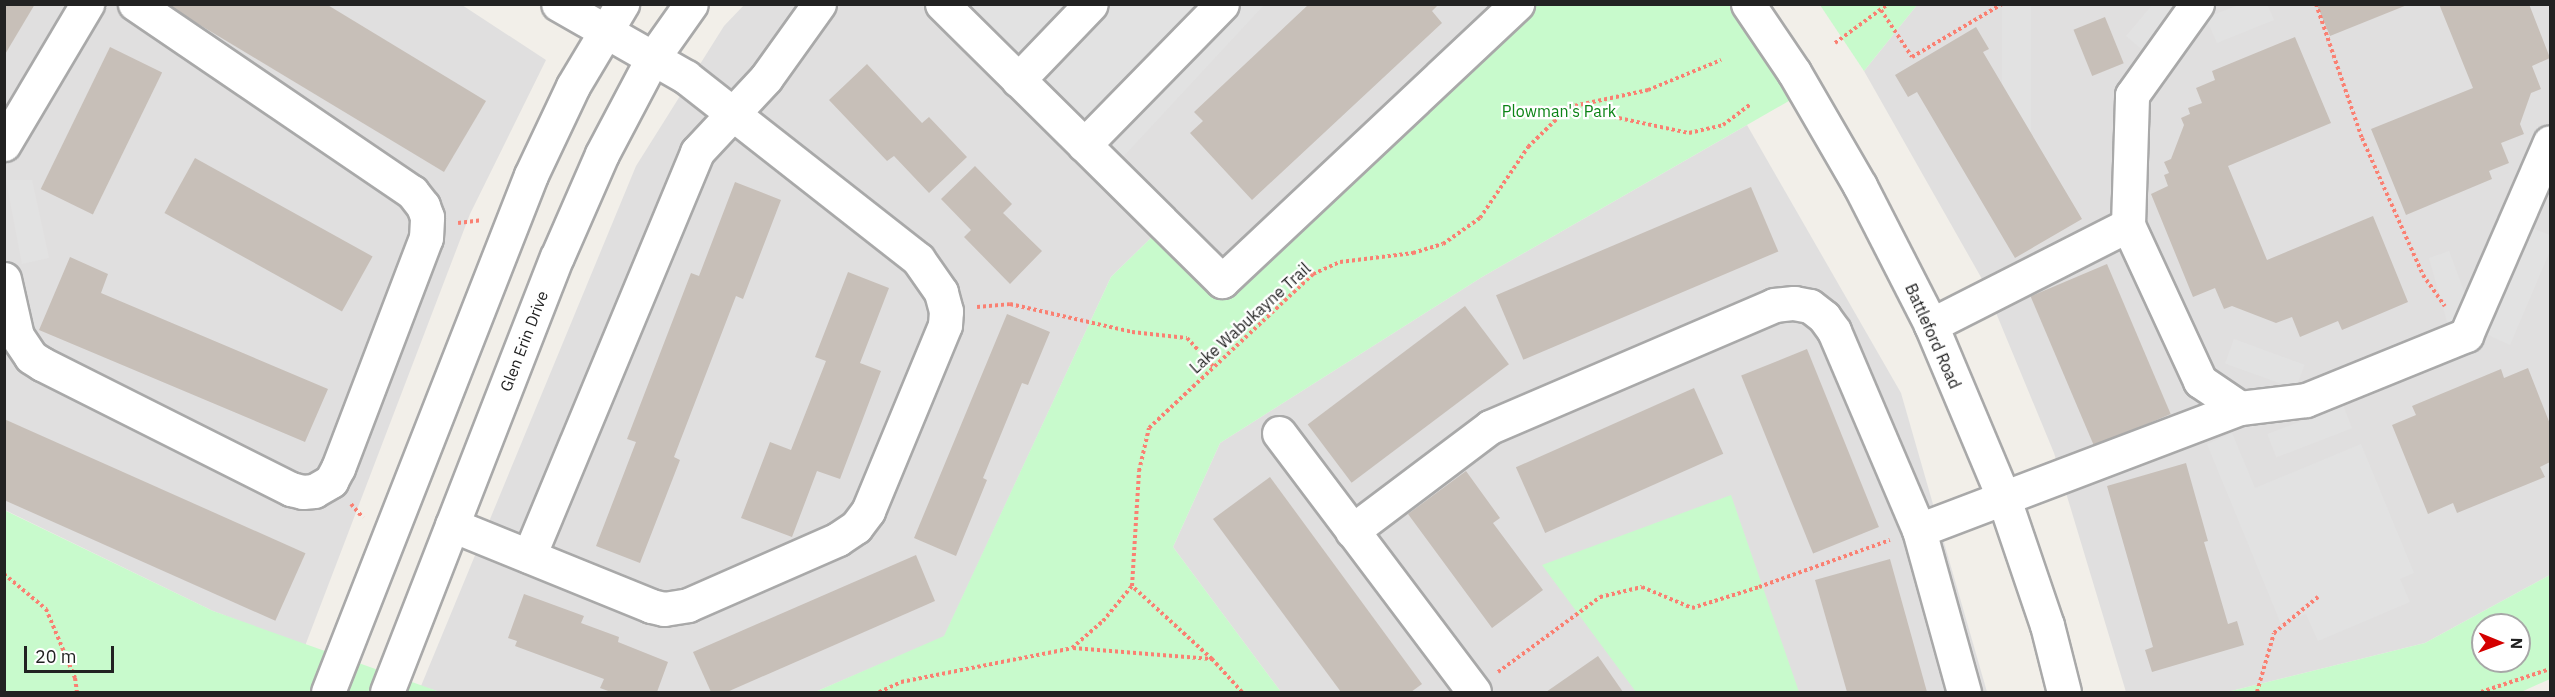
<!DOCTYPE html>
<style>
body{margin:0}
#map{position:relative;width:2555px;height:697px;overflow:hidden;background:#f2efe9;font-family:"IBM Plex Sans",sans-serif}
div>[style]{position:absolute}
.residential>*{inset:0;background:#e0dfdf}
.park>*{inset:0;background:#c8facc}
.parking>*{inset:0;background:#e2e2e2;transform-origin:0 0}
.building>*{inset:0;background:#c7bfb8;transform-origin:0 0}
.path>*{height:4px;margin-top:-2px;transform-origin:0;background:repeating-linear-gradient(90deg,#fa8072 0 3px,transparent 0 6px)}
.roads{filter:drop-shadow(2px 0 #a9a9a9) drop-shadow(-2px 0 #a9a9a9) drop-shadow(0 2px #a9a9a9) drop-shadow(0 -2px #a9a9a9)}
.minor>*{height:33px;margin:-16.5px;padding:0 16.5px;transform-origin:16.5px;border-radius:16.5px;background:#fff}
span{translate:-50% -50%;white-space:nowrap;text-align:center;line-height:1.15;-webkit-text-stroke:4.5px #fff;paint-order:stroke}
.park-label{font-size:16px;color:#0c8416}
.street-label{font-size:16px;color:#222}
.frame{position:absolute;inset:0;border:6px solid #222;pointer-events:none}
.north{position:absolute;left:2471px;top:613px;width:60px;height:60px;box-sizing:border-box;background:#fff;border:2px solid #a7a7a7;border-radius:50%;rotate:91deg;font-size:16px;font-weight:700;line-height:24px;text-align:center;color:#222}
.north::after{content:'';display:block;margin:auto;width:21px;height:27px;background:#d40000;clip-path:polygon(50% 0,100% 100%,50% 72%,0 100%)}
.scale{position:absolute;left:24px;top:646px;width:90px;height:27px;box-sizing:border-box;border:3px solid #222;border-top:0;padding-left:8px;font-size:18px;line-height:21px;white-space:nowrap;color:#222;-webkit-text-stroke:4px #fff;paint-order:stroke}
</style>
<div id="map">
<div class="residential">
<div style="clip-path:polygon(4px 5px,462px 5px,546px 60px,470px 214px,305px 646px,213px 611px,5px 510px)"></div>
<div style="clip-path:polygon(744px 5px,930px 5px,1155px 234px,1111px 277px,944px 637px,815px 692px,440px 692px,421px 686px,636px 166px,724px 26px)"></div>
<div style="clip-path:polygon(942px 5px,1517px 5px,1222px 281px)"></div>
<div style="clip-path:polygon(1917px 5px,2550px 5px,2550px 575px,2425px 643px,2227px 692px,2126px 692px,2054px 453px,1982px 279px,1864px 71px)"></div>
<div style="clip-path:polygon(1747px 125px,1901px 393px,1987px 692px,1281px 692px,1173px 547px,1220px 443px,1482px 277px)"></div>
</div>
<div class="park">
<div style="clip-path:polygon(1517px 5px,1751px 5px,1808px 90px,1482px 277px,1220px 443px,1173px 547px,1281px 692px,815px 692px,944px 636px,1111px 277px,1155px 234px,1223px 281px)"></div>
<div style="clip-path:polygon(1820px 5px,1917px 5px,1864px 71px)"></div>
<div style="clip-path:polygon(1731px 495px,1799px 692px,1636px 692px,1542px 565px)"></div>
<div style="clip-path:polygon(4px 510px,213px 611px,440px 692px,5px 692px)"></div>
<div style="clip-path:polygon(evenodd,2550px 575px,2550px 679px,2521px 692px,2227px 692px,2425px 643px,2550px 575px,2483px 625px,2519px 625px,2519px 661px,2483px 661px,2483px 625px)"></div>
</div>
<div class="parking">
<div style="clip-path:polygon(2267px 4px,2274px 20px,2217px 43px,2206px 18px,2238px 5px)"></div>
<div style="clip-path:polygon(946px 5px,1264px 5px,1110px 171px)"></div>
<div style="left:2002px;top:5px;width:29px;height:172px"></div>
<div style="clip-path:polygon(2152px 5px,2183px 5px,2145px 52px,2126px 36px)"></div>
<div style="clip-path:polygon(6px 180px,32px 180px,49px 258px,22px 264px)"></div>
<div style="clip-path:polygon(2532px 228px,2550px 235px,2550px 251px,2510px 345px,2486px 334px)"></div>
<div style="clip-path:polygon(2449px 251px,2471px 310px,2448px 325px,2429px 258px)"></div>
<div style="left:2234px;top:339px;width:75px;height:26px;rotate:20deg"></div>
<div style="left:2343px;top:405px;width:25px;height:81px;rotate:69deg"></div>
<div style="clip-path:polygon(2232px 433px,2255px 488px,2361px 444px,2414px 573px,2400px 579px,2410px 602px,2318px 641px,2306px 614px,2281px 624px,2207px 444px)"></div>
</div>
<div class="building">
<div style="clip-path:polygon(4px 4px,35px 4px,4px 56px)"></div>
<div style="clip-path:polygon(165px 4px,326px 4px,486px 101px,444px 172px)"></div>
<div style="clip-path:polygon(1309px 4px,1439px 4px,1432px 11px,1442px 23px,1252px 200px,1190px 133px,1203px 121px,1194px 112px)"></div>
<div style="clip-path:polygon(2439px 4px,2529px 4px,2550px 58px,2532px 66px,2541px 89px,2531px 93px,2520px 124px,2524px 134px,2501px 143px,2509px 163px,2489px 171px,2492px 179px,2406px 215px,2371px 129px,2473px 88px)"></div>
<div style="clip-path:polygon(2317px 5px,2407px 5px,2330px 36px)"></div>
<div style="left:2105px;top:17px;width:50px;height:34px;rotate:68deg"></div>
<div style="clip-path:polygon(1976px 27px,1989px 49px,1983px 52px,2082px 219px,2015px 258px,1917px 92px,1908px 97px,1895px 75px)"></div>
<div style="clip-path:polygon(2295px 37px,2331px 123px,2228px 166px,2267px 260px,2373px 216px,2408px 302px,2342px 330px,2338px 321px,2300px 337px,2292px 317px,2276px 323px,2232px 306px,2224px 309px,2215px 288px,2193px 297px,2151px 194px,2168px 186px,2164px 175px,2169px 173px,2164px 162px,2171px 159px,2184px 125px,2181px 118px,2190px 114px,2188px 108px,2202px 103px,2196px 88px,2215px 80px,2212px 71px)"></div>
<div style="left:110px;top:47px;width:58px;height:158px;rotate:26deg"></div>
<div style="clip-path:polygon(867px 64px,922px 123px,929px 117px,967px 157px,929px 193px,894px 156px,887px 161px,829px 100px)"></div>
<div style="left:195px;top:158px;width:203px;height:63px;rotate:29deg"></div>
<div style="clip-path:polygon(975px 166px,1012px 204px,1003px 213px,1042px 251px,1010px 284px,964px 237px,971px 230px,941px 199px)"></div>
<div style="clip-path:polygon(735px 182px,781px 200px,743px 299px,736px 296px,674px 457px,680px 460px,640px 563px,596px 546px,636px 442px,627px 439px,691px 273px,699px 276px)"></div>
<div style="left:1751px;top:187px;width:70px;height:277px;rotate:67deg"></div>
<div style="clip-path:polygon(70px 257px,108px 274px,101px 293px,328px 389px,305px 442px,39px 330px)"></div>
<div style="left:2107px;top:264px;width:163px;height:83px;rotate:67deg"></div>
<div style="clip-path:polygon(848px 272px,889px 288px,860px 363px,881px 371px,840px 479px,817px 471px,792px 537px,741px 518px,770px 442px,791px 450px,826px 361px,815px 357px)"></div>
<div style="left:1465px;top:306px;width:73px;height:197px;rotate:53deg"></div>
<div style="clip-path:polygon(1007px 314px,1050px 332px,1028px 385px,1022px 383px,983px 478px,987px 480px,956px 556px,914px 538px)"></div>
<div style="left:1807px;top:349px;width:192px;height:71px;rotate:68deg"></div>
<div style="clip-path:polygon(2528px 368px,2550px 424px,2550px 462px,2540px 467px,2545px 477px,2457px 513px,2453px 503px,2428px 514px,2392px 425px,2416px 415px,2412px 406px,2501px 369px,2504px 378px)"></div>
<div style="left:1694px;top:388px;width:72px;height:195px;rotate:66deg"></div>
<div style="left:4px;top:419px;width:330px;height:74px;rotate:24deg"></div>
<div style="clip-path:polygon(2186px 463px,2208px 541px,2204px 542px,2228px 624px,2237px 621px,2244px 645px,2152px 672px,2145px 650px,2153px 647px,2107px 486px)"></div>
<div style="clip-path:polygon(1466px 471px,1500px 518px,1493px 523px,1543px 590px,1492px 628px,1408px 514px)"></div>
<div style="clip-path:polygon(1270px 477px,1422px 684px,1411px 692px,1341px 692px,1213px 519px)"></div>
<div style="clip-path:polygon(916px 555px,935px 601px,727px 692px,711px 692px,693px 652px)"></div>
<div style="clip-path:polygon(1890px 559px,1927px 692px,1847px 692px,1815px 580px)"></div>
<div style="clip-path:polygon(524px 594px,584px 616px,581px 623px,619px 637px,618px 642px,668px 662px,657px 692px,611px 692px,600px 688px,604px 679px,515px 646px,517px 641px,508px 638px)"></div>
<div style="clip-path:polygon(1598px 656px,1623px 692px,1546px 692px)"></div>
</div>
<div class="path">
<div style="left:2316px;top:4px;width:142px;rotate:71.1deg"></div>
<div style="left:2362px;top:138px;width:150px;rotate:66deg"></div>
<div style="left:2423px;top:275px;width:38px;rotate:55deg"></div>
<div style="left:1881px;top:10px;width:56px;rotate:56.6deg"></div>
<div style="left:1912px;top:57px;width:104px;rotate:-30.5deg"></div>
<div style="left:1835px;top:43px;width:66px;rotate:-36.3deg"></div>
<div style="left:1572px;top:108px;width:120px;rotate:12.1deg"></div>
<div style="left:1689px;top:133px;width:35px;rotate:-13deg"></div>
<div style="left:1723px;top:125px;width:35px;rotate:-37deg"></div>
<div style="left:458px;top:223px;width:23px;rotate:-7deg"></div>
<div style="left:977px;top:307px;width:33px;rotate:-5deg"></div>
<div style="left:1010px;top:304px;width:125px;rotate:12.9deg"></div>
<div style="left:1132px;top:332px;width:55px;rotate:6.2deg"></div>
<div style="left:1187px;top:338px;width:38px;rotate:47deg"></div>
<div style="left:351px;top:504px;width:18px;rotate:49deg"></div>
<div style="left:4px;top:574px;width:55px;rotate:39.8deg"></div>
<div style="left:46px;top:609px;width:75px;rotate:67.2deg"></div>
<div style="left:75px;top:678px;width:14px;rotate:82deg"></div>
<div style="left:1073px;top:648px;width:139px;rotate:4.5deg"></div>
<div style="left:1498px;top:672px;width:127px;rotate:-36.3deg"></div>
<div style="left:1600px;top:597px;width:43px;rotate:-13.4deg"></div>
<div style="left:1642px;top:587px;width:54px;rotate:22.8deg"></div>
<div style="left:1692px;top:608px;width:70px;rotate:-17.4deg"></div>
<div style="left:1759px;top:587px;width:139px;rotate:-19.7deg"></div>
<div style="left:879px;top:692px;width:24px;rotate:-24deg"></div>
<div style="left:901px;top:682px;width:174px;rotate:-11.2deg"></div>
<div style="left:1072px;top:648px;width:41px;rotate:-41.1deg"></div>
<div style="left:1103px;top:621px;width:45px;rotate:-50.4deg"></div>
<div style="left:1242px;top:692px;width:45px;rotate:-132.3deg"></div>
<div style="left:1212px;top:659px;width:108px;rotate:-137.6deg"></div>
<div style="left:1132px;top:586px;width:115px;rotate:-86.5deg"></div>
<div style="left:1139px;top:471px;width:44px;rotate:-76.9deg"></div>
<div style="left:1149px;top:428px;width:225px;rotate:-43.2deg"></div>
<div style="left:1313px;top:274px;width:30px;rotate:-24deg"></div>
<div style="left:1340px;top:262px;width:74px;rotate:-7deg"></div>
<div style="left:1413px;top:253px;width:31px;rotate:-17deg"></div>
<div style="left:1443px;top:244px;width:45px;rotate:-35.1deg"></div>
<div style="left:1480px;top:218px;width:86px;rotate:-55.9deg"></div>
<div style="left:1528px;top:147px;width:57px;rotate:-44.3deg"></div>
<div style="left:1569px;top:107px;width:81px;rotate:-12.1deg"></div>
<div style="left:1648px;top:90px;width:79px;rotate:-22.3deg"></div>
<div style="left:2257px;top:692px;width:61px;rotate:-73.9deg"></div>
<div style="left:2274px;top:633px;width:57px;rotate:-39.3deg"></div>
<div style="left:2481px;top:692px;width:73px;rotate:-18.4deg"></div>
</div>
<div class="roads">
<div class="minor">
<div style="left:942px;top:4px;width:394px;rotate:44.7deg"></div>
<div style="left:1222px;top:281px;width:405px;rotate:-43.2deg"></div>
<div style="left:1748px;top:4px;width:82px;rotate:55.9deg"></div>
<div style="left:1794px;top:72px;width:132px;rotate:59.9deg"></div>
<div style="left:1860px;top:186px;width:156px;rotate:62.9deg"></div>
<div style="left:1931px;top:325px;width:189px;rotate:67.2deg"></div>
<div style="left:2004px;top:499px;width:133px;rotate:71.2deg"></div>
<div style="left:2047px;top:625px;width:69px;rotate:75.8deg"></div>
<div style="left:1018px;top:80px;width:105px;rotate:-46.2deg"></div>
<div style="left:4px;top:144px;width:163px;rotate:-59.3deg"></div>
<div style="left:1084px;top:145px;width:197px;rotate:-45.6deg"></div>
<div style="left:2128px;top:225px;width:172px;rotate:65.2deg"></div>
<div style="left:2200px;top:381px;width:48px;rotate:34deg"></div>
<div style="left:4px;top:279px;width:58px;rotate:77.2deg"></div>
<div style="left:17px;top:336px;width:25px;rotate:56deg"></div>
<div style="left:31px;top:357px;width:13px;rotate:32deg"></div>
<div style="left:42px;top:364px;width:279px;rotate:26.7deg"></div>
<div style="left:291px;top:489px;width:12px;rotate:14deg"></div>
<div style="left:303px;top:492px;width:11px;rotate:-5deg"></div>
<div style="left:314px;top:491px;width:20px;rotate:-30deg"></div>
<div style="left:331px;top:481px;width:15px;rotate:-62deg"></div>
<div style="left:338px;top:468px;width:246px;rotate:-69.1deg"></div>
<div style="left:426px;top:238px;width:21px;rotate:-87deg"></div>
<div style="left:427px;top:217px;width:12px;rotate:-110deg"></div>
<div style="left:423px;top:206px;width:18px;rotate:-128deg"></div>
<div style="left:412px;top:192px;width:335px;rotate:-145.8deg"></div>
<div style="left:1931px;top:325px;width:221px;rotate:-26.9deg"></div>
<div style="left:2128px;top:225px;width:130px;rotate:-88.2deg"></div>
<div style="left:2132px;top:95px;width:112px;rotate:-54.5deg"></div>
<div style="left:1279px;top:433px;width:324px;rotate:53deg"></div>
<div style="left:452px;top:525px;width:215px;rotate:22.1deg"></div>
<div style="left:651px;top:606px;width:13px;rotate:13deg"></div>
<div style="left:664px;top:609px;width:24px;rotate:-9deg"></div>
<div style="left:688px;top:605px;width:164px;rotate:-23.7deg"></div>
<div style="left:838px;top:539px;width:22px;rotate:-34deg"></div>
<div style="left:856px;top:527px;width:20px;rotate:-53deg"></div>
<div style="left:868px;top:511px;width:201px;rotate:-67.5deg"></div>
<div style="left:945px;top:325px;width:14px;rotate:-86deg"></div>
<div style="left:946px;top:311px;width:20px;rotate:-105deg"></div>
<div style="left:941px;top:292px;width:40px;rotate:-124.9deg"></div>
<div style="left:918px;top:259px;width:295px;rotate:-141.9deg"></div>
<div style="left:686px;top:77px;width:147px;rotate:-150.3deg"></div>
<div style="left:1919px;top:530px;width:343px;rotate:-20.8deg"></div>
<div style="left:2240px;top:408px;width:66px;rotate:-6.9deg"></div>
<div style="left:2306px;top:400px;width:173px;rotate:-22.1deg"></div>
<div style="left:2466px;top:335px;width:210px;rotate:-66.5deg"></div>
<div style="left:1352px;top:531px;width:173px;rotate:-37deg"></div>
<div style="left:1490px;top:427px;width:309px;rotate:-23.2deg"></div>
<div style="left:1774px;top:305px;width:20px;rotate:-6deg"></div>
<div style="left:1794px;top:303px;width:16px;rotate:11deg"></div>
<div style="left:1810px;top:306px;width:18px;rotate:38deg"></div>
<div style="left:1824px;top:317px;width:17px;rotate:54deg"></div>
<div style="left:1834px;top:331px;width:216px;rotate:66.9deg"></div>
<div style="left:1919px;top:530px;width:168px;rotate:74.5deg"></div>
<div style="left:529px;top:556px;width:438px;rotate:-67.4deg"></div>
<div style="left:697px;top:152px;width:101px;rotate:-47deg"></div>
<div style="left:766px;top:78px;width:91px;rotate:-54.4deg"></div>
<div style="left:328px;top:692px;width:555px;rotate:-68.56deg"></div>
<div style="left:531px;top:175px;width:98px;rotate:-64.7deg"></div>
<div style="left:573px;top:86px;width:96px;rotate:-59.1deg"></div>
<div style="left:387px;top:692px;width:467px;rotate:-68.7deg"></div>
<div style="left:557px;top:257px;width:112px;rotate:-66.4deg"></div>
<div style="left:602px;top:154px;width:107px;rotate:-62.2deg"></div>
<div style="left:652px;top:59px;width:67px;rotate:-54.7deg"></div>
</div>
</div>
<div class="park-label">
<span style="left:1559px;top:111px">Plowman's Park</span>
</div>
<div class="street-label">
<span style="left:1250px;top:318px;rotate:-42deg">Lake Wabukayne Trail</span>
<span style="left:1933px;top:336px;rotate:66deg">Battleford Road</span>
<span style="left:524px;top:341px;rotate:-69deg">Glen Erin Drive</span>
</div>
<div class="frame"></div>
<div class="north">N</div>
<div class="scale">20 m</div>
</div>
